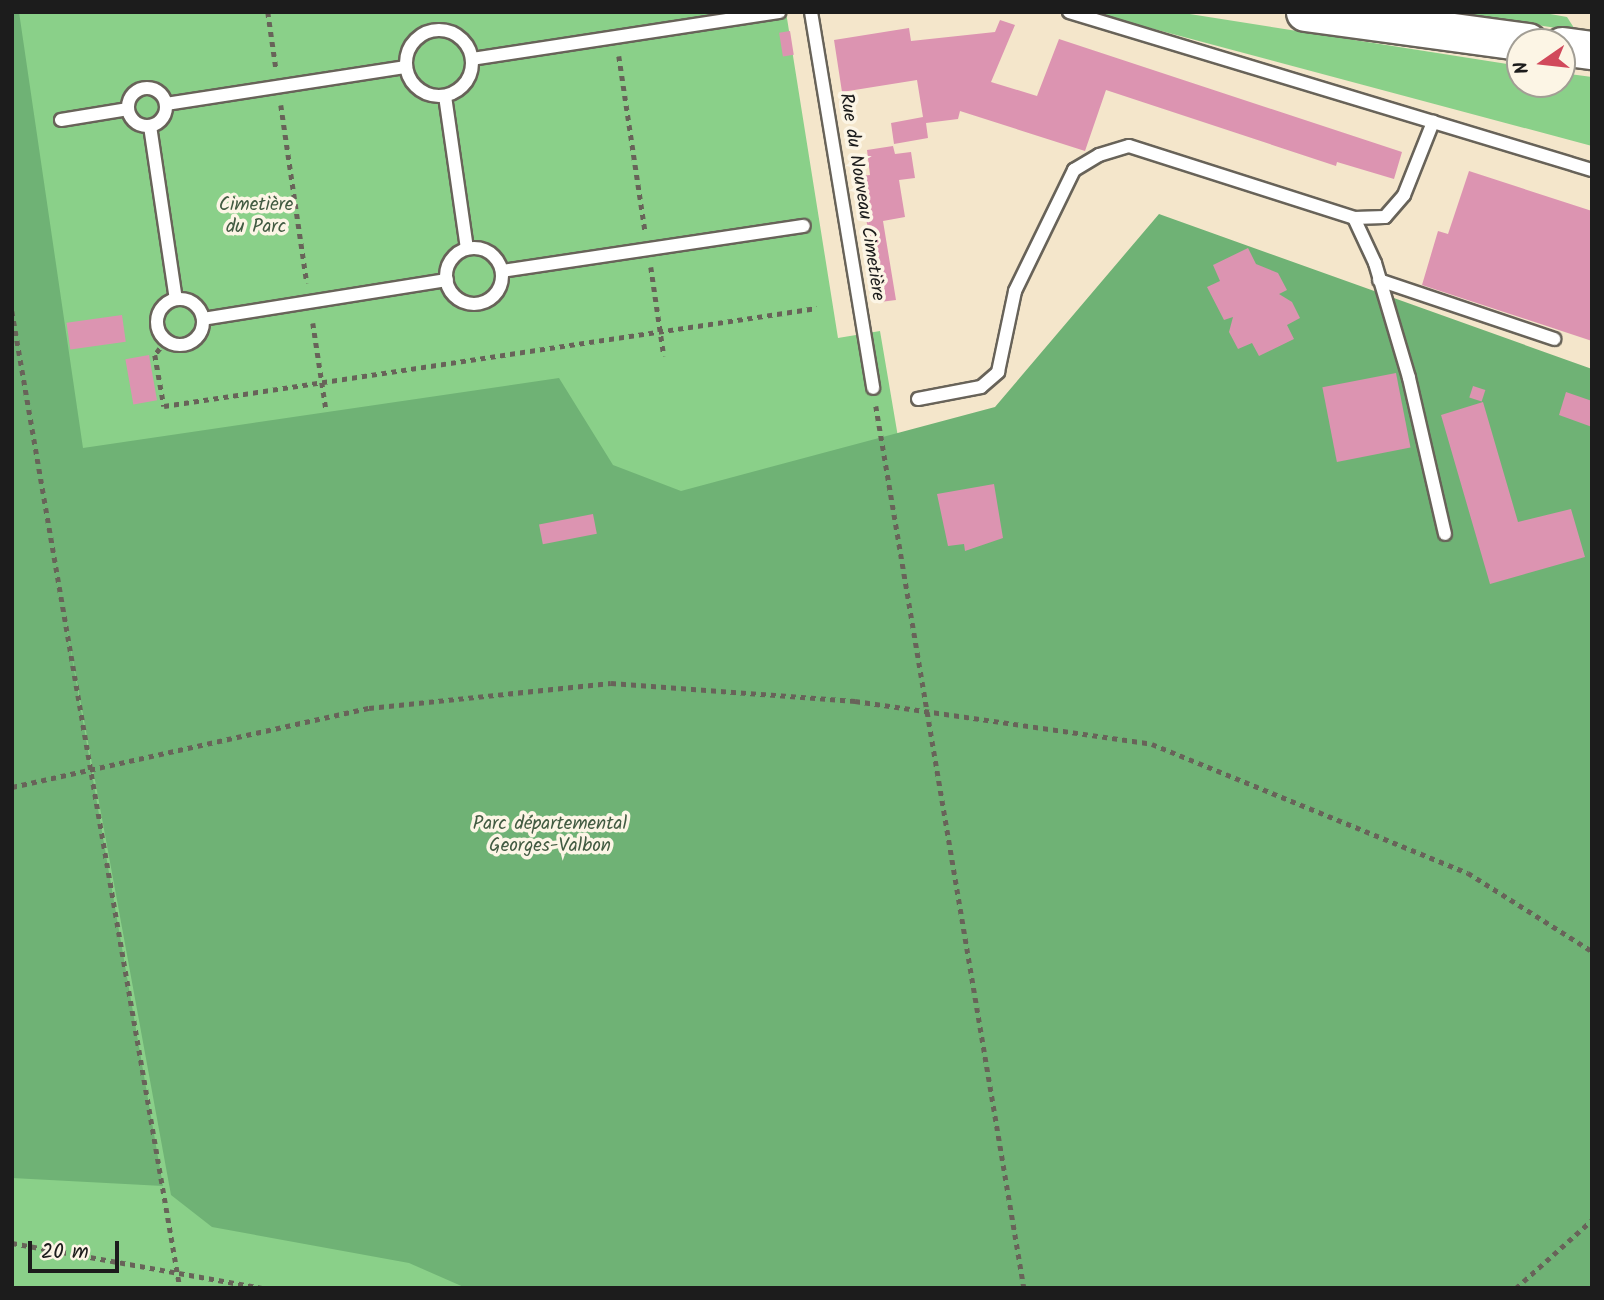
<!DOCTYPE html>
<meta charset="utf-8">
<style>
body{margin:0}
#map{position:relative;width:1604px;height:1300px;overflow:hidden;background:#f4e6cb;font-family:Kalam,sans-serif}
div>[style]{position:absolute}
.green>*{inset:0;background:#8ad089}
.forest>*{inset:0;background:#6fb275}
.building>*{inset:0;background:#dc94b1;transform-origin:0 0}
.path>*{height:4.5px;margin-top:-2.25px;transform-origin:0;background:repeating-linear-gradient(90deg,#686359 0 5px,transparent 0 10px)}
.roads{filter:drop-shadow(2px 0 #686359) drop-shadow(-2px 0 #686359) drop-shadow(0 2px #686359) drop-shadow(0 -2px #686359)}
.lane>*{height:12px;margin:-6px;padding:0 6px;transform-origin:6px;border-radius:6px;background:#fff}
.lane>.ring{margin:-6px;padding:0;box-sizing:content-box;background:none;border:12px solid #fff;border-radius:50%}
.secondary>*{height:37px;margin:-18.5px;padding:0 18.5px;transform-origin:18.5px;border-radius:18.5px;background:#fff}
span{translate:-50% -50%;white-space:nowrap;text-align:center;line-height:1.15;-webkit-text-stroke:7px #fcf5e5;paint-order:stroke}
.street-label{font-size:19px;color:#1c1c1c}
.park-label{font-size:19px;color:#425b42}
.frame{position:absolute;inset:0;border:14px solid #1c1c1c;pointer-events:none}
.north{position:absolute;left:1506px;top:28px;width:70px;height:70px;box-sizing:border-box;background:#fcf5e5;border:2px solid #a29e95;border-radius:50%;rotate:256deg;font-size:19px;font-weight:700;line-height:28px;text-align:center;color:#1c1c1c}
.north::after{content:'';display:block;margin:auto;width:24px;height:32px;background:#d1495b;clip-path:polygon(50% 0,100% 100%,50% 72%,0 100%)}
.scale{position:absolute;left:28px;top:1241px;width:91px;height:32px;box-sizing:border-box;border:4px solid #1c1c1c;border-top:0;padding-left:9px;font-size:21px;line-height:24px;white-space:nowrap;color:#1c1c1c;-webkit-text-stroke:5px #fcf5e5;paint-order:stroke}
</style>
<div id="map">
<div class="green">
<div style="clip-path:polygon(12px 12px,786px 12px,838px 338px,880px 331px,922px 578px,1592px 1288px,12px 1288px)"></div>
<div style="clip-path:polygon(1090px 12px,1177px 12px,1520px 66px,1520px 84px,1562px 84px,1562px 73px,1592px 77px,1592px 146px)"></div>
<div style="clip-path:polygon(1454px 12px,1539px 12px,1567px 17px,1576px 31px)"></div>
</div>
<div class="forest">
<div style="clip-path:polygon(12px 12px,19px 12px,83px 448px,559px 378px,613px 465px,681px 491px,995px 407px,1159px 214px,1592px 369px,1592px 1288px,466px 1288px,409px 1263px,212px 1227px,171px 1195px,64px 611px,163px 1186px,12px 1178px)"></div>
</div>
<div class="building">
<div style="clip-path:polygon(1000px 20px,1015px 25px,991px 82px,1037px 96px,1059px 39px,1402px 152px,1394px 179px,1337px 162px,1336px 166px,1106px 90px,1085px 151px,960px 111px,958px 119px,926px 123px,928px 138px,894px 144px,891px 123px,923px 117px,917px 80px,842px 92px,834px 40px,909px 28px,911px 41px,995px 32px)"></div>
<div style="left:790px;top:31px;width:24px;height:11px;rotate:81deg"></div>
<div style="clip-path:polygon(893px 146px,895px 154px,911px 152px,915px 178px,899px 180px,905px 217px,883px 221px,896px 300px,880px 302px,859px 176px,870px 175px,867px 150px)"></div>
<div style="clip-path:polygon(1469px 171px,1592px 211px,1592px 341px,1422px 285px,1438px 231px,1448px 234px)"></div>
<div style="clip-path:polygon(1248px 248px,1256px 264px,1278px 273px,1287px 290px,1279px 294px,1292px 302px,1300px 318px,1287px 325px,1294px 339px,1259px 356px,1252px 343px,1238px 349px,1229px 332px,1233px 317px,1224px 320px,1207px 287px,1220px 281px,1213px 265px)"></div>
<div style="left:122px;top:315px;width:27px;height:56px;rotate:82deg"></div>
<div style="left:149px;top:355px;width:46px;height:24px;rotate:80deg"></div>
<div style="left:1396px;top:373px;width:76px;height:75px;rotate:79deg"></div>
<div style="left:1473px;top:386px;width:13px;height:12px;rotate:18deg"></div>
<div style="clip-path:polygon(1566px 392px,1592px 401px,1592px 427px,1559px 415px)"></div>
<div style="clip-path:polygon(1483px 402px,1518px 522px,1571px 509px,1585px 557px,1490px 584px,1441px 415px)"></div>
<div style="clip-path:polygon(994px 484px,1003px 538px,965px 551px,964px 544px,948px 546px,937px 494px)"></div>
<div style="left:593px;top:514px;width:20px;height:55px;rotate:79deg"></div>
</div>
<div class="path">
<div style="left:268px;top:12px;width:57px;rotate:81.9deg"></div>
<div style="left:619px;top:56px;width:177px;rotate:81.5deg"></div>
<div style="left:281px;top:105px;width:180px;rotate:81.7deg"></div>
<div style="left:651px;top:267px;width:90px;rotate:81.7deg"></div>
<div style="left:12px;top:311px;width:991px;rotate:80.24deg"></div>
<div style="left:313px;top:323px;width:87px;rotate:81.4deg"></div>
<div style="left:166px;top:341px;width:18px;rotate:128deg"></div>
<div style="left:155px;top:355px;width:52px;rotate:80deg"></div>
<div style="left:164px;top:406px;width:660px;rotate:-8.54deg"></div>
<div style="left:876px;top:406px;width:894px;rotate:80.47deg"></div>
<div style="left:12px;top:787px;width:366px;rotate:-12.5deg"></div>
<div style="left:369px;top:708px;width:243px;rotate:-5.9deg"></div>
<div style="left:611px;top:683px;width:245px;rotate:4.2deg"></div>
<div style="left:855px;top:701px;width:300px;rotate:8.2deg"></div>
<div style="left:1152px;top:744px;width:341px;rotate:22.2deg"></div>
<div style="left:1468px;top:873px;width:146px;rotate:32.2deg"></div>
<div style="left:12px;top:1243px;width:254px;rotate:10.2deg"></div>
<div style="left:1516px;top:1288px;width:102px;rotate:-41.8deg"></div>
</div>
<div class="roads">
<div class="lane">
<div style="left:811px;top:12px;width:381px;rotate:80.6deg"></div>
<div style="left:1069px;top:12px;width:546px;rotate:16.81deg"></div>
<div class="ring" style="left:406px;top:30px;width:54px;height:54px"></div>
<div style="left:472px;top:59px;width:311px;rotate:-8.7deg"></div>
<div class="ring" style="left:128px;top:88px;width:26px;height:26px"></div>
<div style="left:445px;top:96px;width:154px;rotate:81.8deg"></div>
<div style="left:166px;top:104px;width:243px;rotate:-8.8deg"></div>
<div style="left:61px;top:120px;width:68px;rotate:-9.3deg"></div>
<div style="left:150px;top:126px;width:175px;rotate:81.5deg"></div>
<div style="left:1354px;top:218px;width:50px;rotate:65deg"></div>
<div style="left:1375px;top:263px;width:120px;rotate:73.5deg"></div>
<div style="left:1409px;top:378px;width:160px;rotate:77deg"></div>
<div class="ring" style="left:446px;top:248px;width:44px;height:44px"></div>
<div style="left:502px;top:271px;width:305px;rotate:-8.5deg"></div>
<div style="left:1379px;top:280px;width:185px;rotate:18.6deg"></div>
<div class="ring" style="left:157px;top:299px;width:34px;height:34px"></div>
<div style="left:203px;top:319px;width:247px;rotate:-9.1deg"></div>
<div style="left:918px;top:399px;width:64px;rotate:-10.8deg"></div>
<div style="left:981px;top:387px;width:23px;rotate:-41deg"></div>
<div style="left:998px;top:372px;width:83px;rotate:-78.1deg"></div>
<div style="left:1015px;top:291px;width:135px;rotate:-64deg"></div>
<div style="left:1074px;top:170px;width:29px;rotate:-31deg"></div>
<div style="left:1099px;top:155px;width:31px;rotate:-17deg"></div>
<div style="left:1129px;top:146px;width:236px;rotate:17.7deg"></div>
<div style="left:1354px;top:218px;width:31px;rotate:-2deg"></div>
<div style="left:1385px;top:217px;width:29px;rotate:-49deg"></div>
<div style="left:1404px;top:195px;width:79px;rotate:-68.3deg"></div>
</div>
<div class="secondary">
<div style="left:1305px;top:12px;width:225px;rotate:7.7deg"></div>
<div style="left:1562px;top:46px;width:30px;rotate:8deg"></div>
</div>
</div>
<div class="street-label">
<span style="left:861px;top:197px;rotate:81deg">Rue du Nouveau Cimetière</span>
</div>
<div class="park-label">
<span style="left:256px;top:217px">Cimetière<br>du Parc</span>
<span style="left:550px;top:836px">Parc départemental<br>Georges-Valbon</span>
</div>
<div class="frame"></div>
<div class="north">N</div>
<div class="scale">20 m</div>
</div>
